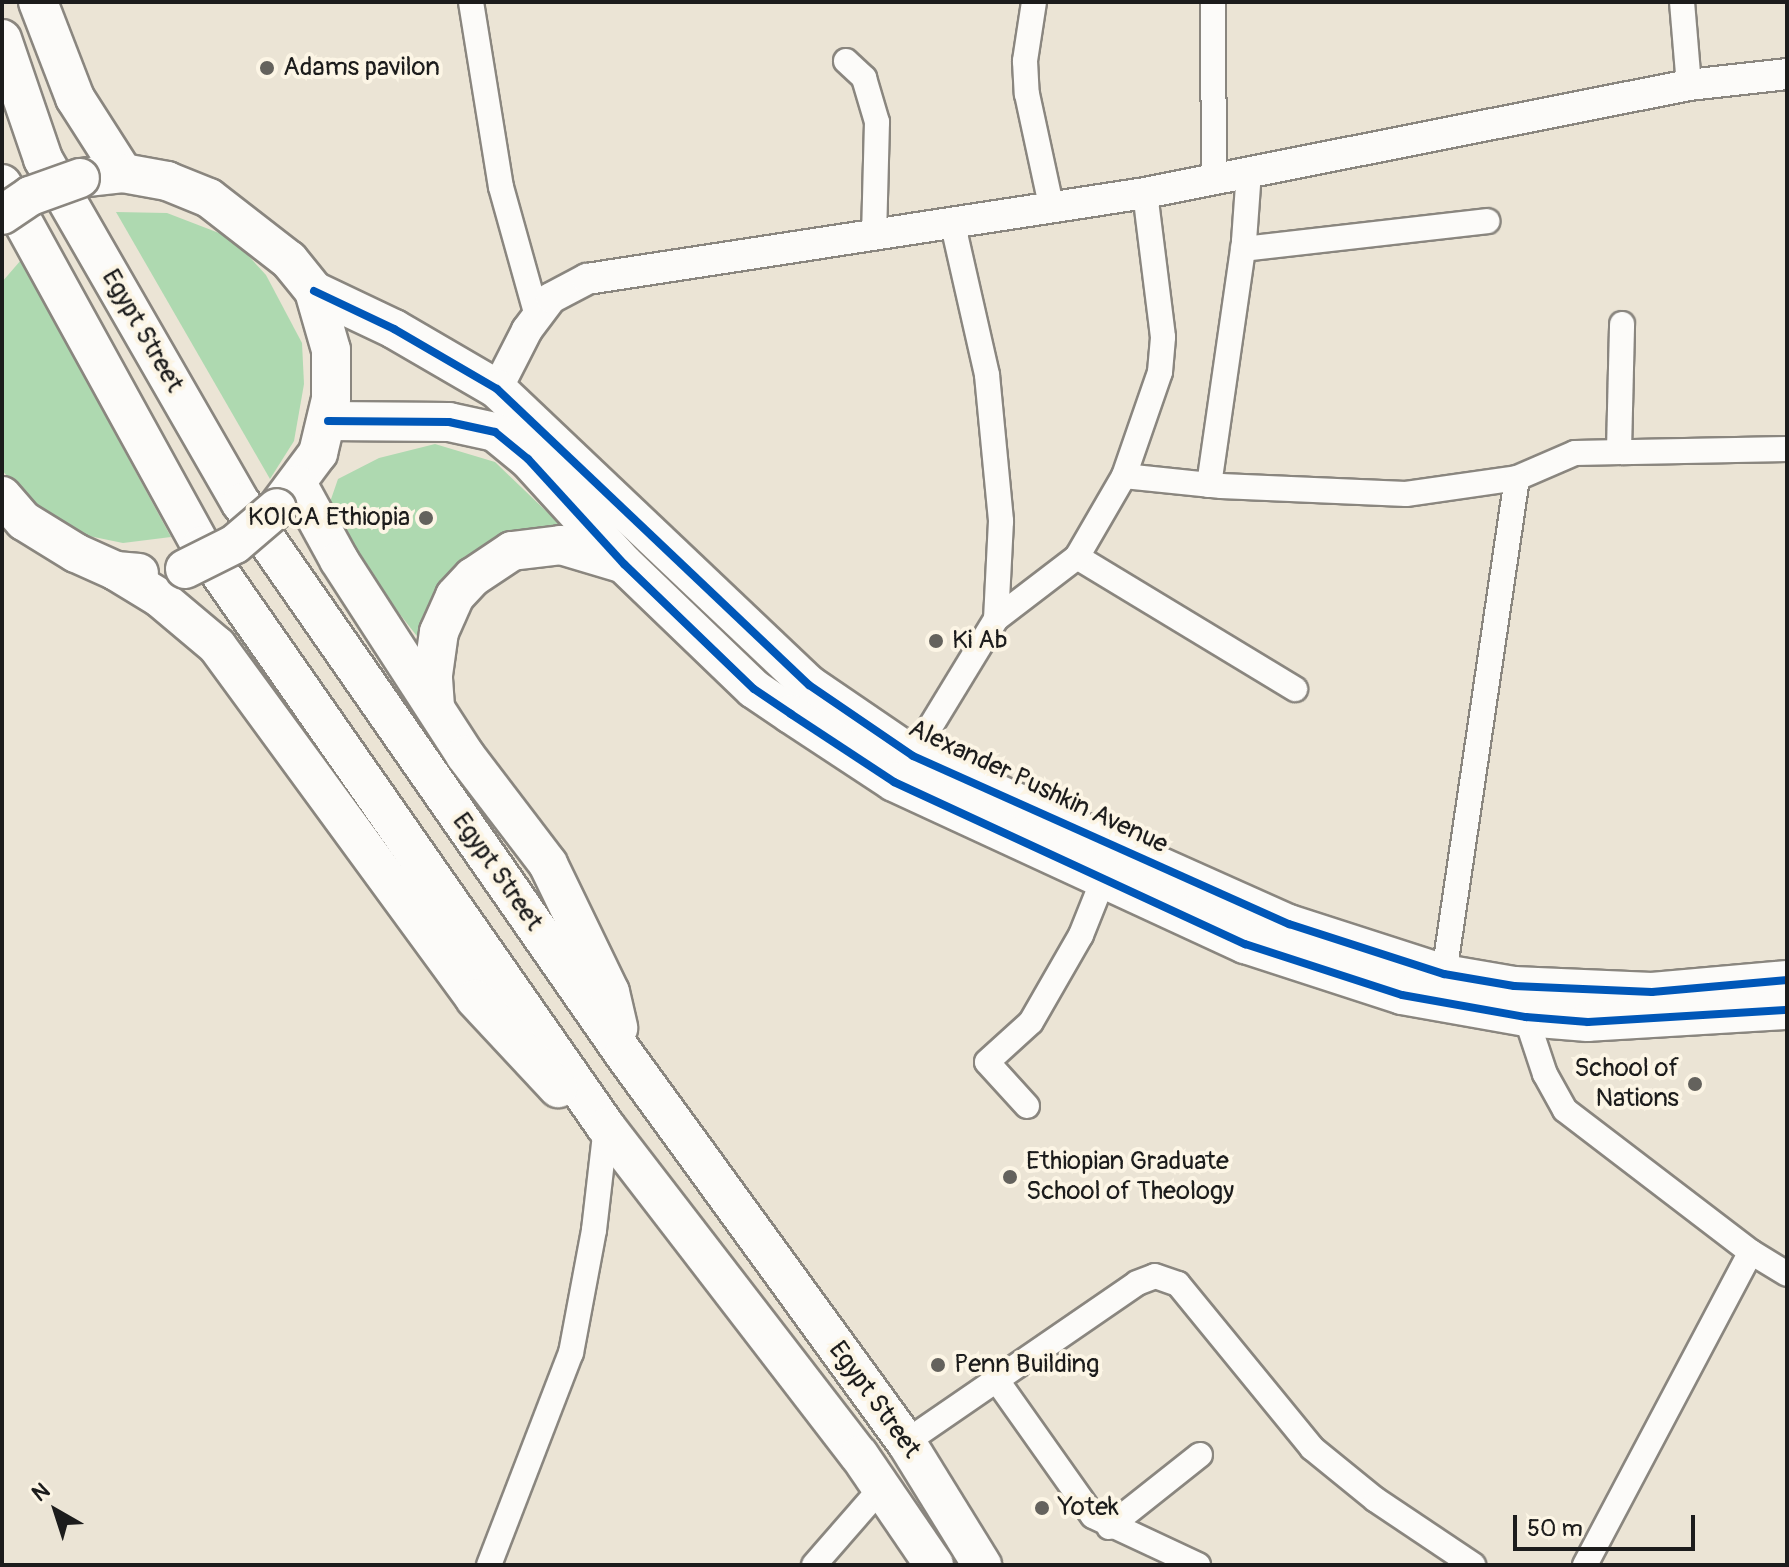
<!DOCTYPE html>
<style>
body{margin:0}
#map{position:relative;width:1789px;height:1567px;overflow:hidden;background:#ebe4d5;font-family:Pangolin,sans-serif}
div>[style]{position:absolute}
.green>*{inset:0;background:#aed9b0}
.roads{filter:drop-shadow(2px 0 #8a867f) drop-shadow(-2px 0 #8a867f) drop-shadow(0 2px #8a867f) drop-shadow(0 -2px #8a867f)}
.minor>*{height:24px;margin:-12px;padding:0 12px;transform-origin:12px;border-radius:12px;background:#fcfbf9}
.tertiary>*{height:30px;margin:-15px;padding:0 15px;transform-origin:15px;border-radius:15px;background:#fcfbf9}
.primary>*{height:38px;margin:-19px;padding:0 19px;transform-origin:19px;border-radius:19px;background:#fcfbf9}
.bridges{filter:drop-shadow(2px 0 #8a867f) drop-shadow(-2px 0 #8a867f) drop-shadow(0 2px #8a867f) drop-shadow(0 -2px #8a867f)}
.primary-bridge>*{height:38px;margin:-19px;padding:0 19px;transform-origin:19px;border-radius:19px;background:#fcfbf9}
.cycleway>*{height:8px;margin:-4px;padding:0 4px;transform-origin:4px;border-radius:4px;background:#0057b8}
.dots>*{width:22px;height:22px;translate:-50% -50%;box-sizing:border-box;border:4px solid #fcf5e5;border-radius:50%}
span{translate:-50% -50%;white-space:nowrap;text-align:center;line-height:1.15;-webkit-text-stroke:8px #fcf5e5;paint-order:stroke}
.poi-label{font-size:26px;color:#1c1c1c}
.left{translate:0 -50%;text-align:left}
.right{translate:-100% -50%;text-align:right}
.street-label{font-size:26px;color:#1c1c1c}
.frame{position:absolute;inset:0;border:4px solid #1c1c1c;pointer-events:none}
.north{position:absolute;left:16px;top:1471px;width:80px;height:80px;-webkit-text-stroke:6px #fcf5e5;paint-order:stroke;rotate:321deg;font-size:22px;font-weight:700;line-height:32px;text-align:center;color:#1c1c1c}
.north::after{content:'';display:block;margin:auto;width:28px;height:36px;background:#1c1c1c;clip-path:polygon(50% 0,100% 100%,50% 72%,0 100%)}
.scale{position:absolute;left:1513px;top:1515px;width:182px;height:36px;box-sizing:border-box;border:4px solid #1c1c1c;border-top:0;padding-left:10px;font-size:24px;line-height:28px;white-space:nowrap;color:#1c1c1c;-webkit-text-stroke:6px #fcf5e5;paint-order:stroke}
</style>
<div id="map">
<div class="green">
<div style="clip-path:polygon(116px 212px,167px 213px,232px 238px,266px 275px,302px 343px,304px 384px,294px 441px,270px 479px)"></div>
<div style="clip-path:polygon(21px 260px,171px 537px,123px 543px,84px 535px,29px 503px,2px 470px,2px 282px)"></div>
<div style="clip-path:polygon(435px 444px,495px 462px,570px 534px,535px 533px,427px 649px,349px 549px,329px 505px,338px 479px,379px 458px)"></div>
</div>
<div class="roads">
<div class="minor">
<div style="left:471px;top:2px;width:187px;rotate:80.8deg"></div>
<div style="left:501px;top:187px;width:134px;rotate:74.4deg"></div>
<div style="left:1034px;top:2px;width:60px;rotate:98.7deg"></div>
<div style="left:1025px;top:61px;width:33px;rotate:87deg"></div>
<div style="left:1027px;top:94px;width:114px;rotate:77.8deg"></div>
<div style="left:1213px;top:2px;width:177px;rotate:89.7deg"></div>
<div style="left:1682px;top:2px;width:83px;rotate:85.2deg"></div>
<div style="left:846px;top:61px;width:25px;rotate:43deg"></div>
<div style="left:864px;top:78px;width:46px;rotate:73.5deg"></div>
<div style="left:877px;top:122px;width:114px;rotate:91.5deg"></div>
<div style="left:953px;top:225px;width:154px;rotate:77.2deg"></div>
<div style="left:987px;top:375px;width:147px;rotate:84.5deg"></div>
<div style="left:1001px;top:521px;width:98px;rotate:92.9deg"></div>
<div style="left:1243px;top:249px;width:246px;rotate:-6.5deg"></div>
<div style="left:1619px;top:450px;width:126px;rotate:-88.6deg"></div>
<div style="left:1124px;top:476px;width:98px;rotate:5.9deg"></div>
<div style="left:1221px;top:486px;width:185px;rotate:2.5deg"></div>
<div style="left:1406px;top:494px;width:112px;rotate:-8.2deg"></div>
<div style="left:1517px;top:478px;width:63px;rotate:-23.3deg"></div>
<div style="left:1575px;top:453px;width:212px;rotate:-1.1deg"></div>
<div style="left:1209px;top:485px;width:246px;rotate:-81.8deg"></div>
<div style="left:1244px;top:241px;width:69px;rotate:-85.9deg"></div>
<div style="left:1077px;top:557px;width:255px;rotate:31.2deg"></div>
<div style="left:907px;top:765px;width:171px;rotate:-58.6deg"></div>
<div style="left:996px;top:619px;width:102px;rotate:-37.4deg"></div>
<div style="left:1077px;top:557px;width:94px;rotate:-59.9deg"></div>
<div style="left:1124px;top:476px;width:110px;rotate:-70.9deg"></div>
<div style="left:1160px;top:372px;width:35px;rotate:-85deg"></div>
<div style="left:1163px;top:337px;width:145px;rotate:-97.1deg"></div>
<div style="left:1444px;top:974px;width:501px;rotate:-81.63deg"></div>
<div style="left:1526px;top:1017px;width:60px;rotate:71.6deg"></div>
<div style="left:1545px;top:1074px;width:41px;rotate:60.9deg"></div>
<div style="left:1565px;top:1110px;width:234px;rotate:37.4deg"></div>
<div style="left:1751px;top:1252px;width:42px;rotate:31.4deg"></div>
<div style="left:1027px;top:1106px;width:59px;rotate:-132.3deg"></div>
<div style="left:987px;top:1062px;width:59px;rotate:-42.3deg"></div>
<div style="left:1031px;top:1022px;width:100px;rotate:-60.1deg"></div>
<div style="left:1081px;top:935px;width:59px;rotate:-68.2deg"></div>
<div style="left:998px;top:1382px;width:164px;rotate:54.7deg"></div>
<div style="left:1093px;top:1516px;width:116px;rotate:25deg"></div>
<div style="left:906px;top:1442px;width:280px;rotate:-34.5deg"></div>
<div style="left:1137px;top:1283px;width:19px;rotate:-21deg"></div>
<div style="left:1155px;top:1276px;width:24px;rotate:19deg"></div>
<div style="left:1178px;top:1284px;width:212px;rotate:50.7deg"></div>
<div style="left:1312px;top:1448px;width:82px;rotate:39.1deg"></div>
<div style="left:1376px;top:1500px;width:117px;rotate:33.8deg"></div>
<div style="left:1109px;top:1527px;width:116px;rotate:-38.4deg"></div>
<div style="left:489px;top:1565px;width:227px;rotate:-68.9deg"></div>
<div style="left:571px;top:1353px;width:125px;rotate:-79.4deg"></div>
<div style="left:594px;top:1230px;width:104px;rotate:-83.4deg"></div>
<div style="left:814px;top:1565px;width:103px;rotate:-48.9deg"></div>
<div style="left:1585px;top:1565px;width:354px;rotate:-62.1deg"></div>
</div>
<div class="tertiary">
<div style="left:497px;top:389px;width:66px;rotate:-63deg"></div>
<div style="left:527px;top:330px;width:40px;rotate:-53deg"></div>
<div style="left:551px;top:298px;width:41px;rotate:-27.8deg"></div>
<div style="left:587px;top:279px;width:565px;rotate:-8.76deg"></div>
<div style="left:1145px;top:193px;width:555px;rotate:-11.23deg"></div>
<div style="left:1689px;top:85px;width:99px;rotate:-6.4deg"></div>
</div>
<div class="primary">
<div style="left:38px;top:2px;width:103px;rotate:68.9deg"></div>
<div style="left:75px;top:98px;width:89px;rotate:57.4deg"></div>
<div style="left:2px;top:39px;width:127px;rotate:71.1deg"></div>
<div style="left:43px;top:159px;width:397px;rotate:60.1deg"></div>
<div style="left:241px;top:503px;width:671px;rotate:55.2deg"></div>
<div style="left:624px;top:1054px;width:480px;rotate:54deg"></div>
<div style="left:906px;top:1442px;width:145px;rotate:58.3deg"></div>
<div style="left:80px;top:178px;width:43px;rotate:-6.6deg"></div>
<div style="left:123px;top:173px;width:45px;rotate:10.3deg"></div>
<div style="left:167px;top:181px;width:45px;rotate:22deg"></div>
<div style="left:209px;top:198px;width:101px;rotate:37.8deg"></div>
<div style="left:289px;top:260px;width:40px;rotate:51deg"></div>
<div style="left:314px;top:291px;width:61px;rotate:73.9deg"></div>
<div style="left:331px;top:350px;width:49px;rotate:90deg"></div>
<div style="left:331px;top:399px;width:56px;rotate:103.5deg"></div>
<div style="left:318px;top:453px;width:64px;rotate:126.7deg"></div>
<div style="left:2px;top:184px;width:413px;rotate:61.2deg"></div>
<div style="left:201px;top:546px;width:708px;rotate:55.12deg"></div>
<div style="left:606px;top:1127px;width:414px;rotate:52.4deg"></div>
<div style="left:859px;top:1455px;width:133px;rotate:55.7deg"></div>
<div style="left:314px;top:291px;width:89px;rotate:25.4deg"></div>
<div style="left:394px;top:329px;width:119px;rotate:30.2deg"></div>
<div style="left:497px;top:389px;width:430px;rotate:43.5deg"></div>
<div style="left:809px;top:685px;width:126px;rotate:34.3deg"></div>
<div style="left:913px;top:756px;width:412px;rotate:24.1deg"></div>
<div style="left:1289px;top:924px;width:163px;rotate:17.9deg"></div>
<div style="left:1444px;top:974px;width:71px;rotate:9.7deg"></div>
<div style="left:1514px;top:986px;width:138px;rotate:2.5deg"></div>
<div style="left:1652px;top:992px;width:136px;rotate:-5.1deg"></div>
<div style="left:328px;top:421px;width:121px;rotate:0.5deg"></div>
<div style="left:449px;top:422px;width:47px;rotate:12.3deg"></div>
<div style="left:495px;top:432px;width:43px;rotate:39.3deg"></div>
<div style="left:528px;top:459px;width:142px;rotate:47.6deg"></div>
<div style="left:624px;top:564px;width:180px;rotate:43.9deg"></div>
<div style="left:754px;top:689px;width:45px;rotate:34deg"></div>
<div style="left:791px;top:714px;width:123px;rotate:33.4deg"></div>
<div style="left:894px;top:782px;width:387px;rotate:24.8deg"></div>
<div style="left:1245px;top:944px;width:165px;rotate:18deg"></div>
<div style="left:1402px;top:995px;width:126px;rotate:10.1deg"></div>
<div style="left:1526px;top:1017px;width:62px;rotate:4.6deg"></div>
<div style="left:1588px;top:1022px;width:199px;rotate:-3.5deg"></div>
<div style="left:298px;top:485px;width:85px;rotate:61.3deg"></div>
<div style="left:339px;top:560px;width:232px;rotate:57.1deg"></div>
<div style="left:465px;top:755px;width:137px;rotate:52.7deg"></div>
<div style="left:548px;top:864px;width:142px;rotate:64.2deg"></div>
<div style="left:610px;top:992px;width:37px;rotate:77deg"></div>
<div style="left:2px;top:496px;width:33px;rotate:49deg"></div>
<div style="left:24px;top:521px;width:61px;rotate:31.6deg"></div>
<div style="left:76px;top:553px;width:44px;rotate:24.2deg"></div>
<div style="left:116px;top:571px;width:23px;rotate:5deg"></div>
<div style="left:116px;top:571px;width:52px;rotate:31.5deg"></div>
<div style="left:160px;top:598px;width:75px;rotate:40.1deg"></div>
<div style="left:217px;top:646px;width:437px;rotate:53.8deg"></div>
<div style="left:475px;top:999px;width:122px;rotate:47deg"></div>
<div style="left:435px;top:707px;width:32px;rotate:-94deg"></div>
<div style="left:433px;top:675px;width:43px;rotate:-82.1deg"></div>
<div style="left:439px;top:632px;width:39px;rotate:-66deg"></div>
<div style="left:455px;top:596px;width:26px;rotate:-47deg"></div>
<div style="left:473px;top:577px;width:47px;rotate:-33.7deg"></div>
<div style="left:512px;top:551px;width:49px;rotate:-7deg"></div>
<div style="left:561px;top:545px;width:63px;rotate:16.7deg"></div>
</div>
</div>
<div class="bridges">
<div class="primary-bridge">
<div style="left:2px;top:215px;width:34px;rotate:-34deg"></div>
<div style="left:30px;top:196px;width:53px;rotate:-19.8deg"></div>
<div style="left:185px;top:569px;width:56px;rotate:-26.6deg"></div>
<div style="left:235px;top:544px;width:55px;rotate:-40.6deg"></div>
</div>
</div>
<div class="cycleway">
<div style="left:314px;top:291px;width:89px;rotate:25.4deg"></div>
<div style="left:394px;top:329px;width:119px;rotate:30.2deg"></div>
<div style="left:497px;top:389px;width:430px;rotate:43.5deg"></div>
<div style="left:809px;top:685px;width:126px;rotate:34.3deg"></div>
<div style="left:913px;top:756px;width:412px;rotate:24.1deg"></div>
<div style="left:1289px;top:924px;width:163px;rotate:17.9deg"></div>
<div style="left:1444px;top:974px;width:71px;rotate:9.7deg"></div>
<div style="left:1514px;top:986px;width:138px;rotate:2.5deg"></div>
<div style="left:1652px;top:992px;width:136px;rotate:-5.1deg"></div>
<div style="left:328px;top:421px;width:121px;rotate:0.5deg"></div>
<div style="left:449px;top:422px;width:47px;rotate:12.3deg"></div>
<div style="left:495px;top:432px;width:43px;rotate:39.3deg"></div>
<div style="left:528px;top:459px;width:142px;rotate:47.6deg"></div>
<div style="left:624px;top:564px;width:180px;rotate:43.9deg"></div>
<div style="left:754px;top:689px;width:45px;rotate:34deg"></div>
<div style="left:791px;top:714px;width:123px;rotate:33.4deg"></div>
<div style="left:894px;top:782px;width:387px;rotate:24.8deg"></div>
<div style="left:1245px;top:944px;width:165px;rotate:18deg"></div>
<div style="left:1402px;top:995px;width:126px;rotate:10.1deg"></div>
<div style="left:1526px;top:1017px;width:62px;rotate:4.6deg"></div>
<div style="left:1588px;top:1022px;width:199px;rotate:-3.5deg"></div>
</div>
<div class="dots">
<div style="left:267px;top:68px;background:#64625d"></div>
<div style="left:426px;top:518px;background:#64625d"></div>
<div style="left:936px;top:641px;background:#64625d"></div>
<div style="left:1695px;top:1084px;background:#64625d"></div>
<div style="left:1010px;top:1177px;background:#64625d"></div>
<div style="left:938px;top:1365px;background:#64625d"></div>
<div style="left:1042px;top:1508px;background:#64625d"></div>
</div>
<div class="poi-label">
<span class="left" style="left:283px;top:68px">Adams pavilon</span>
<span class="right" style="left:410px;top:518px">KOICA Ethiopia</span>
<span class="left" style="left:952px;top:641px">Ki Ab</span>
<span class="right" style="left:1679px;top:1084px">School of<br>Nations</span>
<span class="left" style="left:1026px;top:1177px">Ethiopian Graduate<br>School of Theology</span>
<span class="left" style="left:954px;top:1365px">Penn Building</span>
<span class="left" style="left:1058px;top:1508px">Yotek</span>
</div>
<div class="street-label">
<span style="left:142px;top:331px;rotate:60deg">Egypt Street</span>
<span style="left:1038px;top:787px;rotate:25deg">Alexander Pushkin Avenue</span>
<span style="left:497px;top:872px;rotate:55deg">Egypt Street</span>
<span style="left:874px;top:1400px;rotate:54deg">Egypt Street</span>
</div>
<div class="frame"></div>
<div class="north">N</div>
<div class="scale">50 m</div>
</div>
